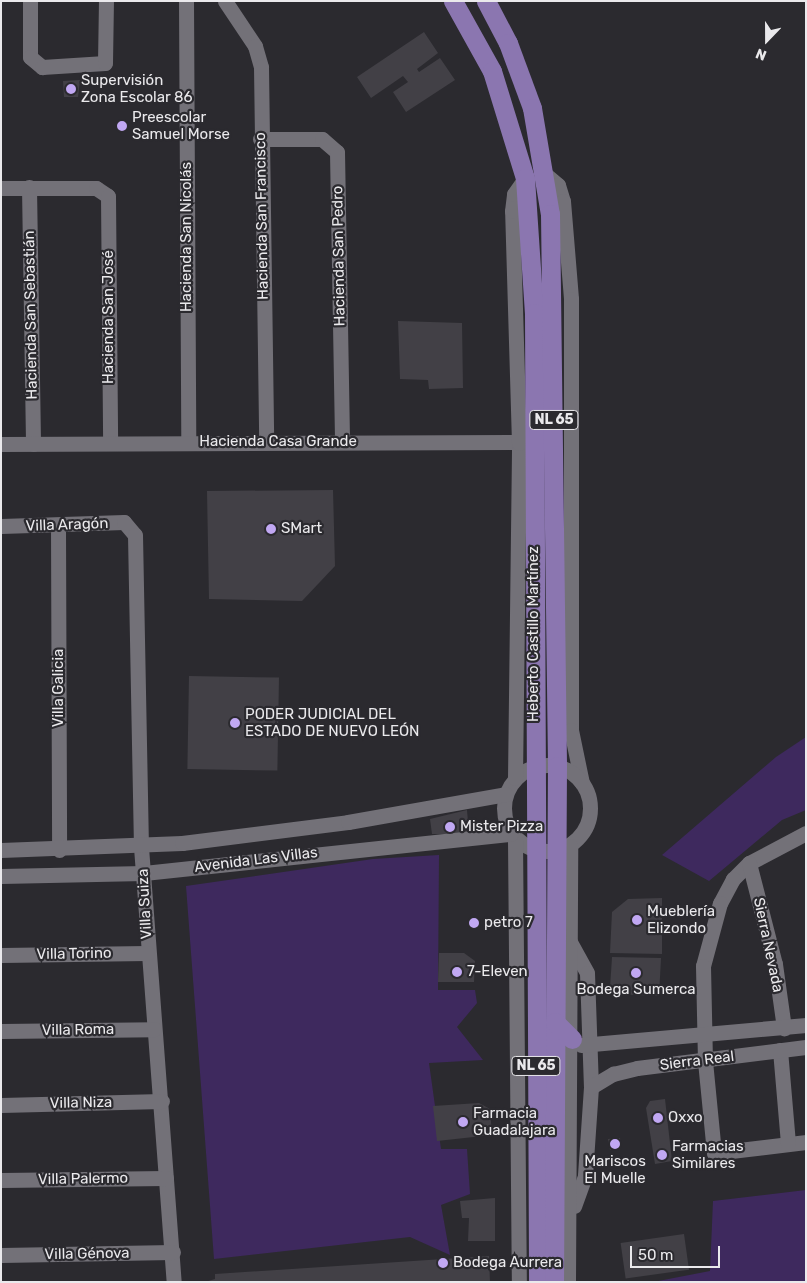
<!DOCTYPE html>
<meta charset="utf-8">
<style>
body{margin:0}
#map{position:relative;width:807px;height:1283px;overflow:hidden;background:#2b2a2f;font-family:Rubik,sans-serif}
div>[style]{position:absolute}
.green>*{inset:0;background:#3e295e}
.building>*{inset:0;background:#424046;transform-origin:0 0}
.minor>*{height:15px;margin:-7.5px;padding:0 7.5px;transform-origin:7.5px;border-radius:7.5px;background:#737178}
.minor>.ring{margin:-7.5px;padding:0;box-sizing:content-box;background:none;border:15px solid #737178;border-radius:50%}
.major>*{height:19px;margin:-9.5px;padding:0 9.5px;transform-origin:9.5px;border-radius:9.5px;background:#8b76b0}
.dots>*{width:14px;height:14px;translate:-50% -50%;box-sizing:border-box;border:2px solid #2b2a2f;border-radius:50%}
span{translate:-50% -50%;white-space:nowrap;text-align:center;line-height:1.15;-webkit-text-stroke:4.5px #2b2a2f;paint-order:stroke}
.shield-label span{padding:1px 4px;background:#2b2a2f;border:1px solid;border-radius:4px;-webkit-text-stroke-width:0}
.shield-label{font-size:14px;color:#eae9ec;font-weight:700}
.poi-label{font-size:15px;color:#eae9ec}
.left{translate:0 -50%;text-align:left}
.street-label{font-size:15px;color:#eae9ec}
.frame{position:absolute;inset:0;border:2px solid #eae9ec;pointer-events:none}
.north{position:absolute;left:742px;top:15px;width:50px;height:50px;-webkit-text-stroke:4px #2b2a2f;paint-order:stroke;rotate:202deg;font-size:14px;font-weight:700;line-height:20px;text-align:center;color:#eae9ec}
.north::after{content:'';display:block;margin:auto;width:18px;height:22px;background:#eae9ec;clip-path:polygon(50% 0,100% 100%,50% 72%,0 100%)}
.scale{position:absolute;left:630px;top:1246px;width:90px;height:22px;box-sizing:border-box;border:2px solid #eae9ec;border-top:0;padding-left:6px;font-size:15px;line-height:18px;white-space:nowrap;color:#eae9ec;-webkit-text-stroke:4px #2b2a2f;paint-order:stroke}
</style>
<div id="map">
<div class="green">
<div style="clip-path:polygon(806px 737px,806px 810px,782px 820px,709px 881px,662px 855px,776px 757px)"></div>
<div style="clip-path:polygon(439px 855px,438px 990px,475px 990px,477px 1003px,457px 1027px,483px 1060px,429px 1063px,441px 1149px,467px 1149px,470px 1194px,441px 1205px,450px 1255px,410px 1237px,214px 1259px,186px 886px,373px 859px)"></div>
<div style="clip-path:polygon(806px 1190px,806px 1282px,653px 1282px,710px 1271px,713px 1201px)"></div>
</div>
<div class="building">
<div style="clip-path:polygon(424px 32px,438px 53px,417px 69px,419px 72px,440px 58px,455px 80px,406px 112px,393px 92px,408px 82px,403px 76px,371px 98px,357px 77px)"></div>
<div style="clip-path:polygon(80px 80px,78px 97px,64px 97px,63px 81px)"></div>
<div style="clip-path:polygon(398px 321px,462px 323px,463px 388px,429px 389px,428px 380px,400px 379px)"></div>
<div style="clip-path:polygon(333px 490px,335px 566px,302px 601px,209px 599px,207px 491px)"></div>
<div style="left:189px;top:676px;width:90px;height:93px;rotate:1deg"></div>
<div style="clip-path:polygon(467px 810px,469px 834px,432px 834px,430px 819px)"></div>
<div style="clip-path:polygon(662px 898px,662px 954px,610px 953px,612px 912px,628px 899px)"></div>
<div style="clip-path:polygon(439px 953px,464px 953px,475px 961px,474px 982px,438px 982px)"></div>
<div style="clip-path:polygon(612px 957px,661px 958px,659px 996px,615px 994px,610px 988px)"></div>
<div style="clip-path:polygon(665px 1099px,672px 1161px,655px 1164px,646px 1108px,650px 1101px)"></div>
<div style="clip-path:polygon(479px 1103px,490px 1109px,492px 1135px,437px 1141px,433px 1106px)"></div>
<div style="clip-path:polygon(620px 1138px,621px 1148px,610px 1150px,608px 1139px)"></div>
<div style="clip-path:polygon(495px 1198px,495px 1241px,468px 1241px,469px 1218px,462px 1218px,460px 1201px)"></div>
<div style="left:684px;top:1234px;width:36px;height:64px;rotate:82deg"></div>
<div style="clip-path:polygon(489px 1256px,490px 1282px,205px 1282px,215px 1279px,215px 1274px)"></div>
</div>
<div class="minor">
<div style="left:30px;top:1px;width:56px;rotate:90deg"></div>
<div style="left:30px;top:57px;width:16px;rotate:40deg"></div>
<div style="left:42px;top:67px;width:63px;rotate:-3.6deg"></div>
<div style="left:105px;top:63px;width:62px;rotate:-89.1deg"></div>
<div style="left:186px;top:1px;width:441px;rotate:89.7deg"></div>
<div style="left:225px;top:1px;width:54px;rotate:56.3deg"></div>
<div style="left:255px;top:46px;width:22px;rotate:74deg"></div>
<div style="left:261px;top:67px;width:374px;rotate:89.2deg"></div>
<div style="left:260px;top:139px;width:62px"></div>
<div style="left:322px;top:139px;width:20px;rotate:41deg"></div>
<div style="left:337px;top:152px;width:290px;rotate:89deg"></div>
<div style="left:545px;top:174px;width:17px;rotate:40deg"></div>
<div style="left:558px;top:185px;width:17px;rotate:73deg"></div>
<div style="left:563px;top:201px;width:98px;rotate:85.3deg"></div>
<div style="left:571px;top:299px;width:431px;rotate:90deg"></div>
<div style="left:571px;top:730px;width:54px;rotate:78.3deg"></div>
<div style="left:29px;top:187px;width:257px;rotate:89.1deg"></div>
<div style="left:1px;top:188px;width:95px"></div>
<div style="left:96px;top:188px;width:14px;rotate:34deg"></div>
<div style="left:108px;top:196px;width:247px;rotate:89.5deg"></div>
<div style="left:1px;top:444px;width:529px;rotate:-0.22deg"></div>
<div style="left:1px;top:526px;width:123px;rotate:-1.9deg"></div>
<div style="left:124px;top:522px;width:17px;rotate:50deg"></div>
<div style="left:135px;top:535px;width:312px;rotate:88.9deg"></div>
<div style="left:141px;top:847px;width:436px;rotate:85.7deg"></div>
<div style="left:58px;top:527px;width:323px;rotate:89.8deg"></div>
<div class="ring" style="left:504px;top:765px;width:71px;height:71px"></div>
<div style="left:515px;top:778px;width:335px;rotate:-89.3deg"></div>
<div style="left:519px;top:443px;width:232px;rotate:-91.7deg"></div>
<div style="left:512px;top:211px;width:17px;rotate:-83deg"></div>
<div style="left:514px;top:194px;width:19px;rotate:-55deg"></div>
<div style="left:806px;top:833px;width:64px;rotate:152.2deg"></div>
<div style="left:749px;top:863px;width:23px;rotate:135deg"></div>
<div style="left:733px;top:879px;width:27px;rotate:118deg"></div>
<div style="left:720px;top:903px;width:65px;rotate:105.1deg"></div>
<div style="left:703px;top:966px;width:95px;rotate:88.8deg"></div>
<div style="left:705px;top:1061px;width:92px;rotate:84.4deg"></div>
<div style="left:714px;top:1153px;width:93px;rotate:-6.8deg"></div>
<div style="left:515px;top:840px;width:442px;rotate:89.5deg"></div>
<div style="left:1px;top:850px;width:181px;rotate:-2.2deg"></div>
<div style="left:182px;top:843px;width:167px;rotate:-7.2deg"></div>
<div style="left:348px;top:822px;width:160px;rotate:-10deg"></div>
<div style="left:749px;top:863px;width:104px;rotate:75.6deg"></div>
<div style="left:775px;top:964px;width:65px;rotate:82deg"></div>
<div style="left:1px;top:876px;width:143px;rotate:-1.2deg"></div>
<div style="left:144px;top:873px;width:369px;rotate:-6.1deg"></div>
<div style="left:570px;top:942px;width:35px;rotate:61deg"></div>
<div style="left:587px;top:973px;width:114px;rotate:88deg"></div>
<div style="left:591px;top:1087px;width:89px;rotate:93.9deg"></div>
<div style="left:585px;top:1176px;width:32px;rotate:110deg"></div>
<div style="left:1px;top:955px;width:146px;rotate:-0.8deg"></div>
<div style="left:1px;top:1031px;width:153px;rotate:-0.7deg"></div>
<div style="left:581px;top:1045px;width:226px;rotate:-5.1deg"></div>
<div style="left:780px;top:1050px;width:94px;rotate:85.1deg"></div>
<div style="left:591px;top:1087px;width:26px;rotate:-31deg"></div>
<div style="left:613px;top:1074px;width:25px;rotate:-14deg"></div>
<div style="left:637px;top:1068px;width:170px;rotate:-7.1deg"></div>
<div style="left:1px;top:1105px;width:161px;rotate:-1.4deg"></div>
<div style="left:1px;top:1180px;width:165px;rotate:-0.7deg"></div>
<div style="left:1px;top:1255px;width:172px;rotate:-1deg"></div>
<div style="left:568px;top:1282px;width:436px;rotate:-89.7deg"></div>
</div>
<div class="major">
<div style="left:453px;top:1px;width:80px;rotate:60.9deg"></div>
<div style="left:492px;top:71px;width:112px;rotate:72.9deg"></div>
<div style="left:525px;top:178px;width:135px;rotate:86.2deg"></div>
<div style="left:534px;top:313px;width:969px;rotate:89.76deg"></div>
<div style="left:486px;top:1px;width:47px;rotate:62.4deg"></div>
<div style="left:508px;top:43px;width:69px;rotate:69.7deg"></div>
<div style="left:532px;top:108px;width:108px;rotate:80.4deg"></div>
<div style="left:550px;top:214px;width:552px;rotate:89.27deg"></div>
<div style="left:557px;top:766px;width:516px;rotate:90.33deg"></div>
<div style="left:555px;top:1022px;width:24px;rotate:45deg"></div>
</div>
<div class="dots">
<div style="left:71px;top:89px;background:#c1a8f3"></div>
<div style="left:122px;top:126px;background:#c1a8f3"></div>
<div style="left:271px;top:529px;background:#c1a8f3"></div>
<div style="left:235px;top:723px;background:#c1a8f3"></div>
<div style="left:450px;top:827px;background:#c1a8f3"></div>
<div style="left:637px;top:920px;background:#c1a8f3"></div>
<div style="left:474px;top:923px;background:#c1a8f3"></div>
<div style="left:457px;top:972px;background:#c1a8f3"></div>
<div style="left:636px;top:973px;background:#c1a8f3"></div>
<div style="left:658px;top:1118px;background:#c1a8f3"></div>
<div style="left:463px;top:1122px;background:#c1a8f3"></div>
<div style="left:615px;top:1144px;background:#c1a8f3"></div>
<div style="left:662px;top:1155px;background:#c1a8f3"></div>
<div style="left:443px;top:1263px;background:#c1a8f3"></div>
</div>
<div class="shield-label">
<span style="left:554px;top:420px">NL 65</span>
<span style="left:536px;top:1066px">NL 65</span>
</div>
<div class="poi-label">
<span class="left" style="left:81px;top:89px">Supervisión<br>Zona Escolar 86</span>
<span class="left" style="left:132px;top:126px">Preescolar<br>Samuel Morse</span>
<span class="left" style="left:281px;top:529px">SMart</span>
<span class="left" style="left:245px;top:723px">PODER JUDICIAL DEL<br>ESTADO DE NUEVO LEÓN</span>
<span class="left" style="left:460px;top:827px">Mister Pizza</span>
<span class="left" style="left:647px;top:920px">Mueblería<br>Elizondo</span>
<span class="left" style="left:484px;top:923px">petro 7</span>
<span class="left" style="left:467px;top:972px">7-Eleven</span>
<span style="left:636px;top:990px">Bodega Sumerca</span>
<span class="left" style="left:473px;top:1122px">Farmacia<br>Guadalajara</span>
<span class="left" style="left:668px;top:1118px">Oxxo</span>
<span class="left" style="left:672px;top:1155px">Farmacias<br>Similares</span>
<span style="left:615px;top:1170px">Mariscos<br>El Muelle</span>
<span class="left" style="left:453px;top:1263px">Bodega Aurrera</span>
</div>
<div class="street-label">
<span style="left:262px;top:216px;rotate:-91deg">Hacienda San Francisco</span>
<span style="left:187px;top:237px;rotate:-90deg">Hacienda San Nicolás</span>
<span style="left:339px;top:256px;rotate:-91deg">Hacienda San Pedro</span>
<span style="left:31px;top:315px;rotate:-91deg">Hacienda San Sebastián</span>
<span style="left:109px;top:317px;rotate:-90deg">Hacienda San José</span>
<span style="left:278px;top:442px">Hacienda Casa Grande</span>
<span style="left:67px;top:525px;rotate:-2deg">Villa Aragón</span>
<span style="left:534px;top:634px;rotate:-90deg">Heberto Castillo Martínez</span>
<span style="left:59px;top:688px;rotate:-90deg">Villa Galicia</span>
<span style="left:256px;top:860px;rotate:-7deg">Avenida Las Villas</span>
<span style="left:145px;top:904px;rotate:-93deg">Villa Suiza</span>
<span style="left:768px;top:945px;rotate:78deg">Sierra Nevada</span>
<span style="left:74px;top:954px;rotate:-1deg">Villa Torino</span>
<span style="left:78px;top:1030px;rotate:-1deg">Villa Roma</span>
<span style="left:697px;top:1061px;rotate:-7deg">Sierra Real</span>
<span style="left:81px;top:1103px;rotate:-1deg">Villa Niza</span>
<span style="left:83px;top:1179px;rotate:-1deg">Villa Palermo</span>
<span style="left:87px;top:1254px;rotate:-1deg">Villa Génova</span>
</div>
<div class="frame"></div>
<div class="north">N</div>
<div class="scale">50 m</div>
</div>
